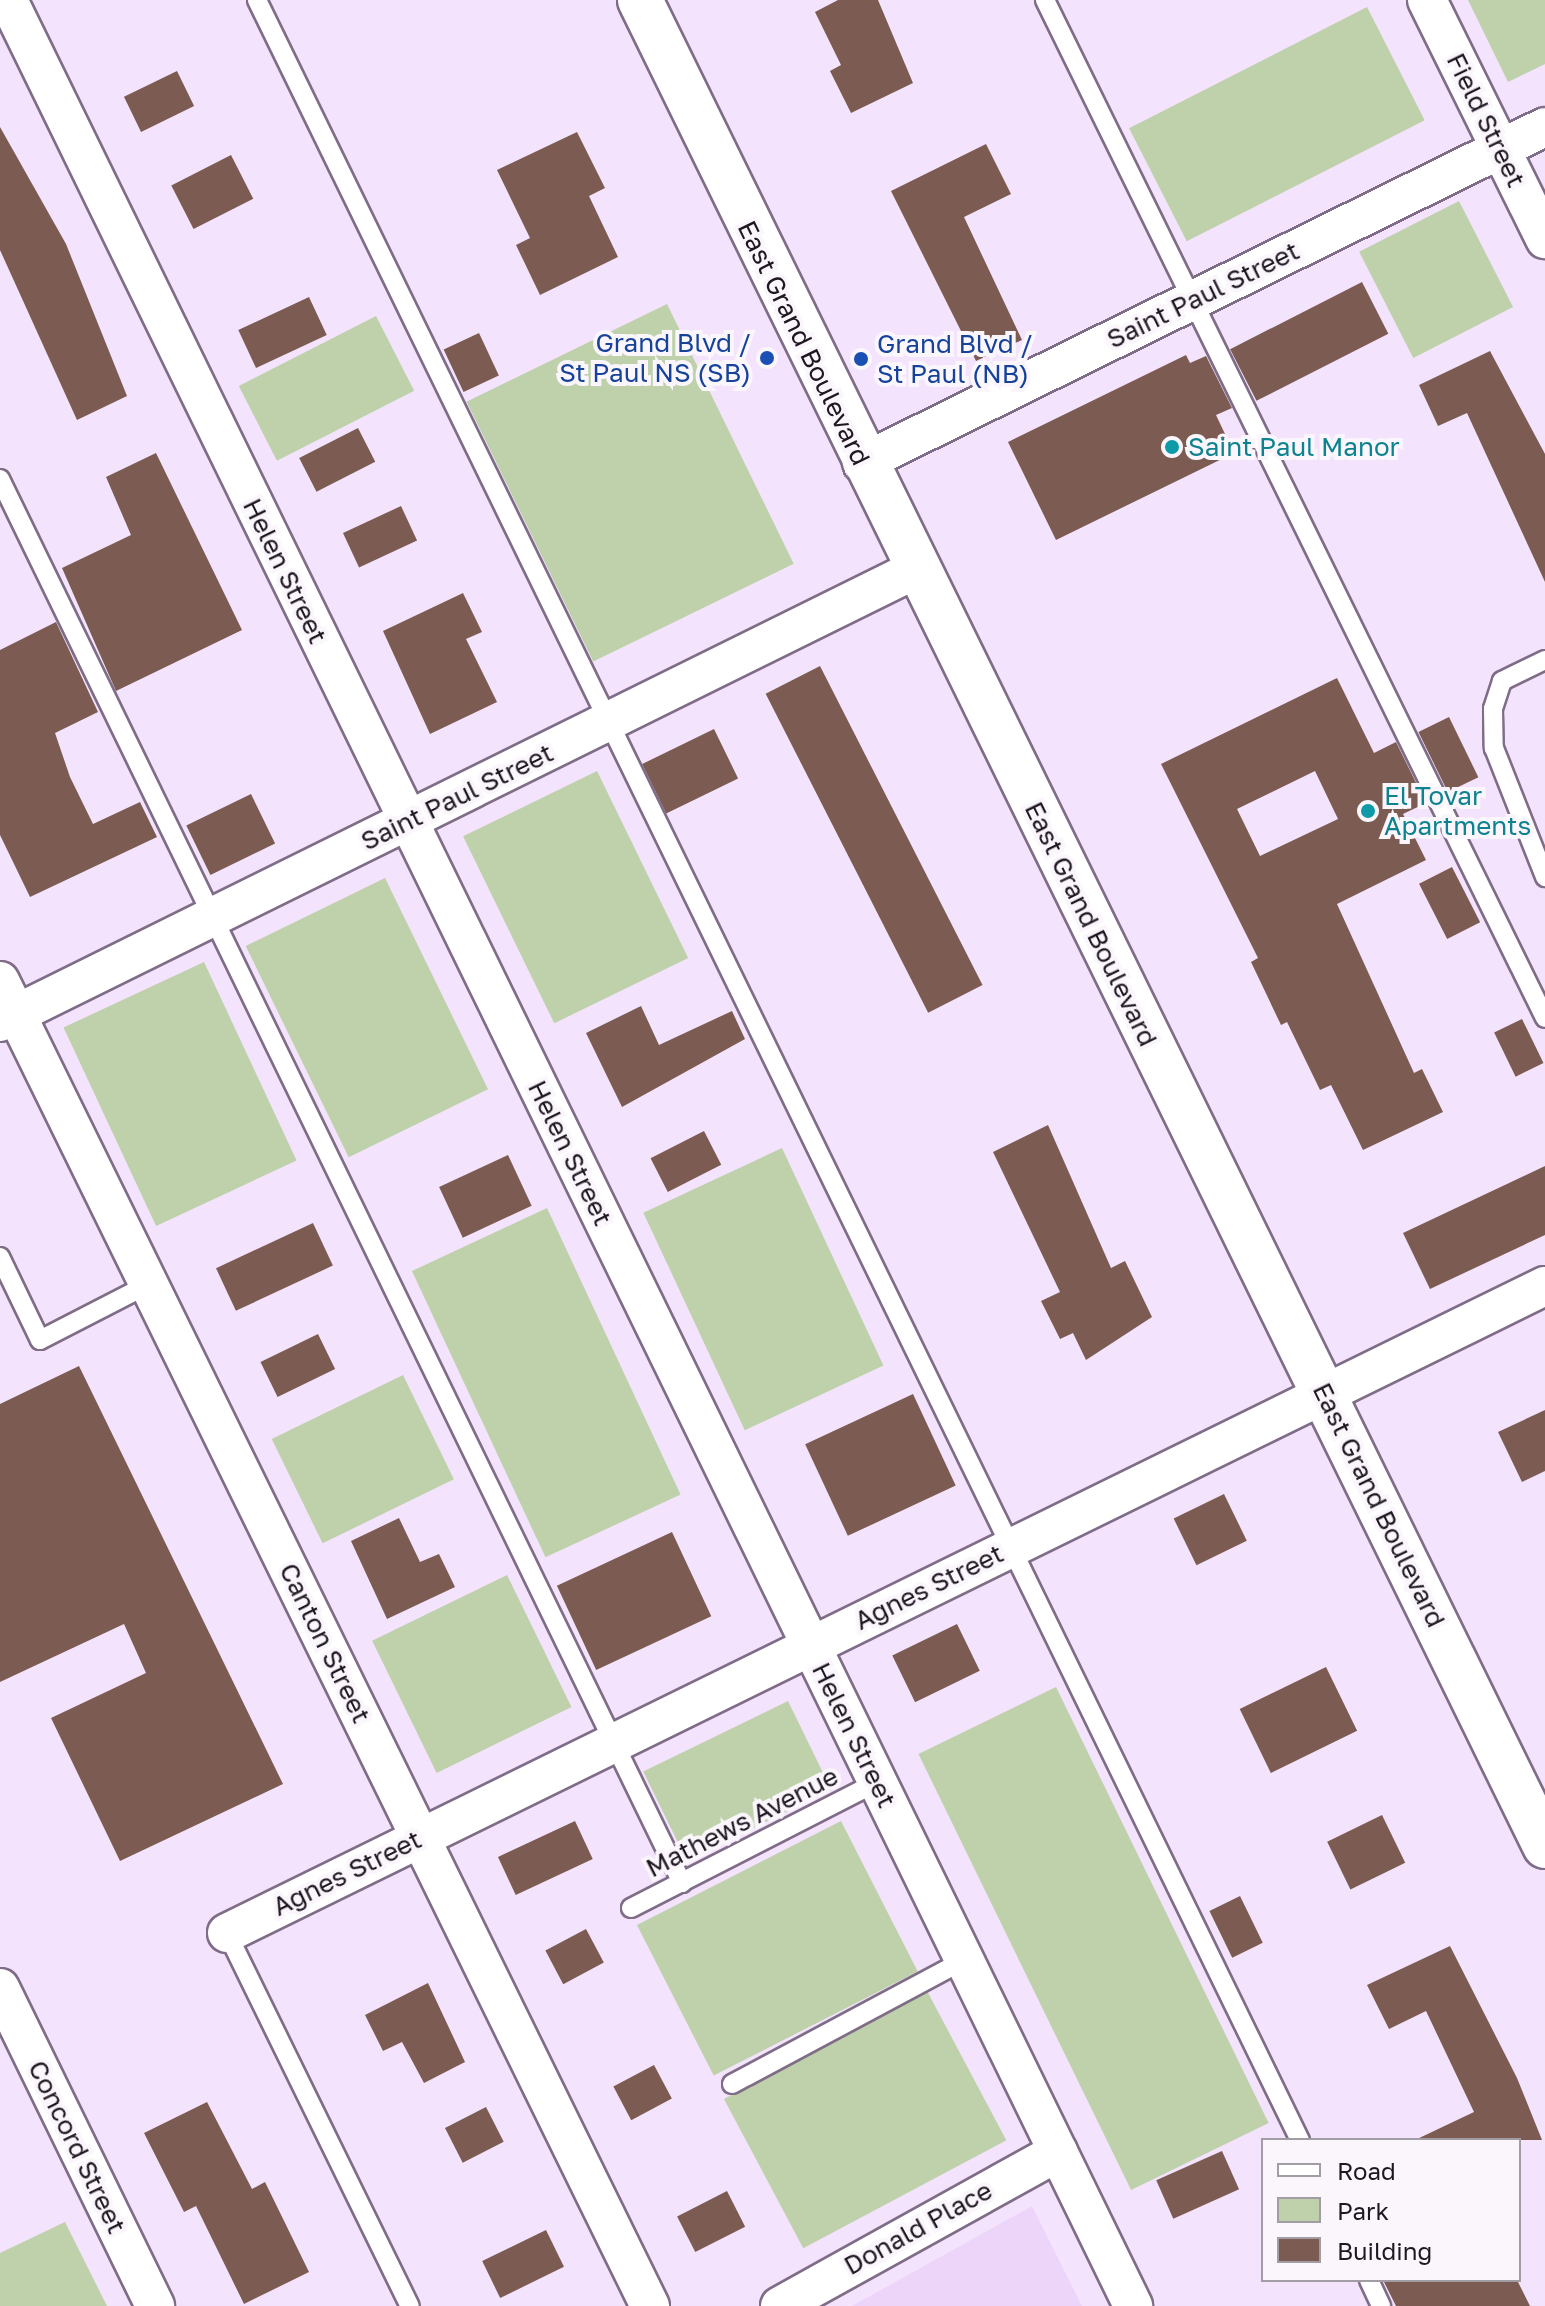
<!DOCTYPE html>
<style>
body{margin:0}
#map{position:relative;width:1545px;height:2306px;overflow:hidden;background:#f3e3fc;font-family:"Golos Text",sans-serif}
div>[style]{position:absolute}
.built>*{inset:0;background:#edd5fa}
.green>*{inset:0;background:#bed1aa;transform-origin:0 0}
.building>*{inset:0;background:#7c5c52;transform-origin:0 0}
.roads{filter:drop-shadow(2px 0 #7f6d88) drop-shadow(-2px 0 #7f6d88) drop-shadow(0 2px #7f6d88) drop-shadow(0 -2px #7f6d88)}
.lane>*{height:18px;margin:-9px;padding:0 9px;transform-origin:9px;border-radius:9px;background:#fff}
.street>*{height:38px;margin:-19px;padding:0 19px;transform-origin:19px;border-radius:19px;background:#fff}
.secondary>*{height:44px;margin:-22px;padding:0 22px;transform-origin:22px;border-radius:22px;background:#fff}
.dots>*{width:22px;height:22px;translate:-50% -50%;box-sizing:border-box;border:4px solid #faf6fc;border-radius:50%}
span{translate:-50% -50%;white-space:nowrap;text-align:center;line-height:1.15;-webkit-text-stroke:8px #faf6fc;paint-order:stroke}
.street-label{font-size:26px;color:#1e1721}
.transit-label{font-size:26px;color:#164399}
.right{translate:-100% -50%;text-align:right}
.left{translate:0 -50%;text-align:left}
.culture-label{font-size:26px;color:#0d838f}
.legend{position:absolute;left:1261px;top:2138px;width:260px;height:144px;box-sizing:border-box;background:#faf6fc;border:2px solid #a29da4;margin:0;padding:10px 14px;list-style:none;font-size:24px;color:#1e1721}
.legend li{display:flex;align-items:center;gap:16px;height:40px}
.legend b{width:40px;border:2px solid #a29da4}
</style>
<div id="map">
<div class="built">
<div style="clip-path:polygon(1032px 2206px,1082px 2306px,852px 2306px)"></div>
</div>
<div class="green">
<div style="clip-path:polygon(1468px 0,1545px 0,1545px 64px,1508px 82px)"></div>
<div style="left:1367px;top:7px;width:127px;height:267px;rotate:63deg"></div>
<div style="left:1459px;top:201px;width:119px;height:112px;rotate:63deg"></div>
<div style="left:667px;top:304px;width:289px;height:223px;rotate:64deg"></div>
<div style="left:376px;top:316px;width:84px;height:154px;rotate:63deg"></div>
<div style="left:597px;top:771px;width:208px;height:149px;rotate:64deg"></div>
<div style="left:385px;top:878px;width:235px;height:155px;rotate:64deg"></div>
<div style="left:204px;top:962px;width:219px;height:155px;rotate:65deg"></div>
<div style="left:782px;top:1148px;width:240px;height:153px;rotate:65deg"></div>
<div style="left:547px;top:1208px;width:316px;height:149px;rotate:65deg"></div>
<div style="left:403px;top:1375px;width:116px;height:146px;rotate:64deg"></div>
<div style="left:507px;top:1575px;width:147px;height:150px;rotate:64deg"></div>
<div style="left:1056px;top:1687px;width:485px;height:153px;rotate:64deg"></div>
<div style="left:788px;top:1701px;width:99px;height:161px;rotate:64deg"></div>
<div style="left:841px;top:1821px;width:169px;height:229px;rotate:63deg"></div>
<div style="left:927px;top:1991px;width:169px;height:230px;rotate:62deg"></div>
<div style="clip-path:polygon(65px 2222px,107px 2306px,0 2306px,0 2253px)"></div>
</div>
<div class="building">
<div style="clip-path:polygon(838px 0,878px 0,913px 83px,851px 113px,830px 71px,841px 65px,815px 12px)"></div>
<div style="left:177px;top:71px;width:39px;height:59px;rotate:64deg"></div>
<div style="clip-path:polygon(0 127px,66px 244px,127px 396px,77px 420px,0 250px)"></div>
<div style="clip-path:polygon(577px 132px,605px 188px,589px 196px,618px 257px,540px 295px,516px 245px,530px 238px,497px 170px)"></div>
<div style="clip-path:polygon(986px 144px,1011px 194px,964px 217px,1022px 340px,976px 361px,891px 191px)"></div>
<div style="left:231px;top:155px;width:49px;height:67px;rotate:63deg"></div>
<div style="left:1362px;top:282px;width:58px;height:148px;rotate:63deg"></div>
<div style="left:309px;top:297px;width:42px;height:78px;rotate:65deg"></div>
<div style="left:479px;top:333px;width:47px;height:39px;rotate:65deg"></div>
<div style="clip-path:polygon(1490px 351px,1545px 454px,1545px 582px,1467px 413px,1438px 426px,1419px 385px)"></div>
<div style="clip-path:polygon(1186px 355px,1190px 363px,1206px 356px,1232px 408px,1216px 415px,1234px 453px,1056px 540px,1008px 442px)"></div>
<div style="left:358px;top:428px;width:38px;height:66px;rotate:63deg"></div>
<div style="clip-path:polygon(156px 453px,242px 630px,116px 691px,62px 568px,131px 535px,106px 477px)"></div>
<div style="left:401px;top:506px;width:38px;height:64px;rotate:65deg"></div>
<div style="clip-path:polygon(463px 593px,482px 632px,466px 639px,497px 702px,430px 734px,383px 631px)"></div>
<div style="clip-path:polygon(56px 622px,98px 712px,55px 733px,70px 777px,93px 824px,140px 802px,157px 837px,30px 897px,0 835px,0 650px)"></div>
<div style="left:820px;top:666px;width:358px;height:61px;rotate:63deg"></div>
<div style="clip-path:polygon(evenodd,1337px 678px,1374px 753px,1396px 742px,1426px 803px,1403px 814px,1426px 860px,1337px 904px,1414px 1073px,1422px 1069px,1443px 1112px,1363px 1150px,1331px 1085px,1320px 1090px,1287px 1022px,1281px 1025px,1251px 962px,1258px 958px,1161px 764px,1337px 678px,1315px 771px,1338px 819px,1260px 856px,1237px 809px,1315px 771px)"></div>
<div style="left:1449px;top:717px;width:67px;height:34px;rotate:64deg"></div>
<div style="left:714px;top:729px;width:55px;height:80px;rotate:64deg"></div>
<div style="left:251px;top:794px;width:55px;height:72px;rotate:64deg"></div>
<div style="left:1452px;top:867px;width:62px;height:37px;rotate:63deg"></div>
<div style="clip-path:polygon(641px 1006px,659px 1045px,732px 1011px,745px 1039px,622px 1107px,586px 1033px)"></div>
<div style="left:1522px;top:1019px;width:49px;height:31px;rotate:64deg"></div>
<div style="clip-path:polygon(1048px 1125px,1111px 1268px,1125px 1261px,1152px 1317px,1086px 1360px,1073px 1333px,1060px 1339px,1041px 1301px,1060px 1292px,993px 1152px)"></div>
<div style="left:704px;top:1131px;width:38px;height:60px;rotate:63deg"></div>
<div style="left:508px;top:1155px;width:56px;height:76px;rotate:65deg"></div>
<div style="clip-path:polygon(1545px 1166px,1545px 1235px,1430px 1289px,1403px 1233px)"></div>
<div style="left:313px;top:1223px;width:47px;height:107px;rotate:65deg"></div>
<div style="left:318px;top:1334px;width:39px;height:64px;rotate:64deg"></div>
<div style="clip-path:polygon(79px 1366px,283px 1784px,120px 1861px,51px 1718px,146px 1673px,124px 1624px,0 1682px,0 1404px)"></div>
<div style="left:913px;top:1394px;width:101px;height:119px;rotate:65deg"></div>
<div style="clip-path:polygon(1545px 1410px,1545px 1471px,1522px 1482px,1498px 1432px)"></div>
<div style="left:1224px;top:1494px;width:52px;height:56px;rotate:64deg"></div>
<div style="clip-path:polygon(399px 1518px,420px 1562px,439px 1554px,455px 1587px,387px 1619px,351px 1541px)"></div>
<div style="left:672px;top:1532px;width:93px;height:127px;rotate:65deg"></div>
<div style="left:957px;top:1624px;width:52px;height:72px;rotate:64deg"></div>
<div style="left:1326px;top:1667px;width:71px;height:96px;rotate:64deg"></div>
<div style="left:1382px;top:1815px;width:53px;height:61px;rotate:64deg"></div>
<div style="left:575px;top:1821px;width:42px;height:85px;rotate:65deg"></div>
<div style="left:1240px;top:1896px;width:52px;height:34px;rotate:64deg"></div>
<div style="left:586px;top:1929px;width:38px;height:46px;rotate:62deg"></div>
<div style="clip-path:polygon(1450px 1946px,1517px 2078px,1542px 2140px,1415px 2140px,1474px 2112px,1426px 2011px,1389px 2029px,1367px 1985px)"></div>
<div style="clip-path:polygon(428px 1983px,465px 2062px,424px 2083px,402px 2042px,383px 2051px,365px 2015px)"></div>
<div style="left:654px;top:2065px;width:38px;height:46px;rotate:62deg"></div>
<div style="clip-path:polygon(207px 2102px,252px 2189px,265px 2182px,309px 2272px,244px 2304px,196px 2206px,184px 2212px,144px 2133px)"></div>
<div style="left:486px;top:2107px;width:39px;height:46px;rotate:63deg"></div>
<div style="left:1222px;top:2151px;width:42px;height:72px;rotate:66deg"></div>
<div style="left:727px;top:2191px;width:40px;height:56px;rotate:63deg"></div>
<div style="left:546px;top:2230px;width:41px;height:71px;rotate:64deg"></div>
<div style="clip-path:polygon(1383px 2280px,1517px 2280px,1530px 2306px,1396px 2306px)"></div>
</div>
<div class="roads">
<div class="lane">
<div style="left:257px;top:0;width:2381px;rotate:64.02deg"></div>
<div style="left:1045px;top:0;width:1134px;rotate:63.84deg"></div>
<div style="left:0;top:479px;width:1561px;rotate:64.09deg"></div>
<div style="left:1545px;top:660px;width:48px;rotate:154deg"></div>
<div style="left:1502px;top:681px;width:29px;rotate:108deg"></div>
<div style="left:1493px;top:709px;width:39px;rotate:89deg"></div>
<div style="left:1494px;top:748px;width:139px;rotate:68.4deg"></div>
<div style="left:0;top:1257px;width:92px;rotate:64.3deg"></div>
<div style="left:40px;top:1340px;width:123px;rotate:-27.2deg"></div>
<div style="left:631px;top:1908px;width:276px;rotate:-27.1deg"></div>
<div style="left:227px;top:1933px;width:415px;rotate:63.9deg"></div>
<div style="left:732px;top:2084px;width:263px;rotate:-28.1deg"></div>
<div style="left:1369px;top:2280px;width:29px;rotate:65deg"></div>
</div>
<div class="street">
<div style="left:8px;top:0;width:2566px;rotate:63.99deg"></div>
<div style="left:1427px;top:0;width:267px;rotate:63.7deg"></div>
<div style="left:862px;top:463px;width:761px;rotate:-26.19deg"></div>
<div style="left:0;top:981px;width:1476px;rotate:63.87deg"></div>
<div style="left:0;top:1022px;width:1020px;rotate:-26.31deg"></div>
<div style="left:227px;top:1933px;width:1468px;rotate:-26.15deg"></div>
<div style="left:0;top:1988px;width:354px;rotate:64deg"></div>
<div style="left:780px;top:2306px;width:318px;rotate:-29deg"></div>
</div>
<div class="secondary">
<div style="left:640px;top:0;width:2056px;rotate:63.88deg"></div>
</div>
</div>
<div class="dots">
<div style="left:767px;top:358px;background:#1a4fb4"></div>
<div style="left:861px;top:359px;background:#1a4fb4"></div>
<div style="left:1172px;top:447px;background:#0f9aa8"></div>
<div style="left:1368px;top:811px;background:#0f9aa8"></div>
</div>
<div class="street-label">
<span style="left:1486px;top:120px;rotate:64deg">Field Street</span>
<span style="left:1203px;top:295px;rotate:-26deg">Saint Paul Street</span>
<span style="left:804px;top:343px;rotate:64deg">East Grand Boulevard</span>
<span style="left:285px;top:571px;rotate:64deg">Helen Street</span>
<span style="left:457px;top:797px;rotate:-26deg">Saint Paul Street</span>
<span style="left:1091px;top:924px;rotate:64deg">East Grand Boulevard</span>
<span style="left:570px;top:1153px;rotate:64deg">Helen Street</span>
<span style="left:1379px;top:1505px;rotate:64deg">East Grand Boulevard</span>
<span style="left:929px;top:1587px;rotate:-26deg">Agnes Street</span>
<span style="left:325px;top:1643px;rotate:64deg">Canton Street</span>
<span style="left:854px;top:1735px;rotate:64deg">Helen Street</span>
<span style="left:742px;top:1822px;rotate:-27deg">Mathews Avenue</span>
<span style="left:347px;top:1873px;rotate:-26deg">Agnes Street</span>
<span style="left:77px;top:2147px;rotate:64deg">Concord Street</span>
<span style="left:918px;top:2228px;rotate:-29deg">Donald Place</span>
</div>
<div class="transit-label">
<span class="right" style="left:751px;top:358px">Grand Blvd /<br>St Paul NS (SB)</span>
<span class="left" style="left:877px;top:359px">Grand Blvd /<br>St Paul (NB)</span>
</div>
<div class="culture-label">
<span class="left" style="left:1188px;top:447px">Saint Paul Manor</span>
<span class="left" style="left:1384px;top:811px">El Tovar<br>Apartments</span>
</div>
<ul class="legend">
<li><b style="height:10px;background:#fff"></b>Road</li>
<li><b style="height:22px;background:#bed1aa"></b>Park</li>
<li><b style="height:22px;background:#7c5c52"></b>Building</li>
</ul>
</div>
